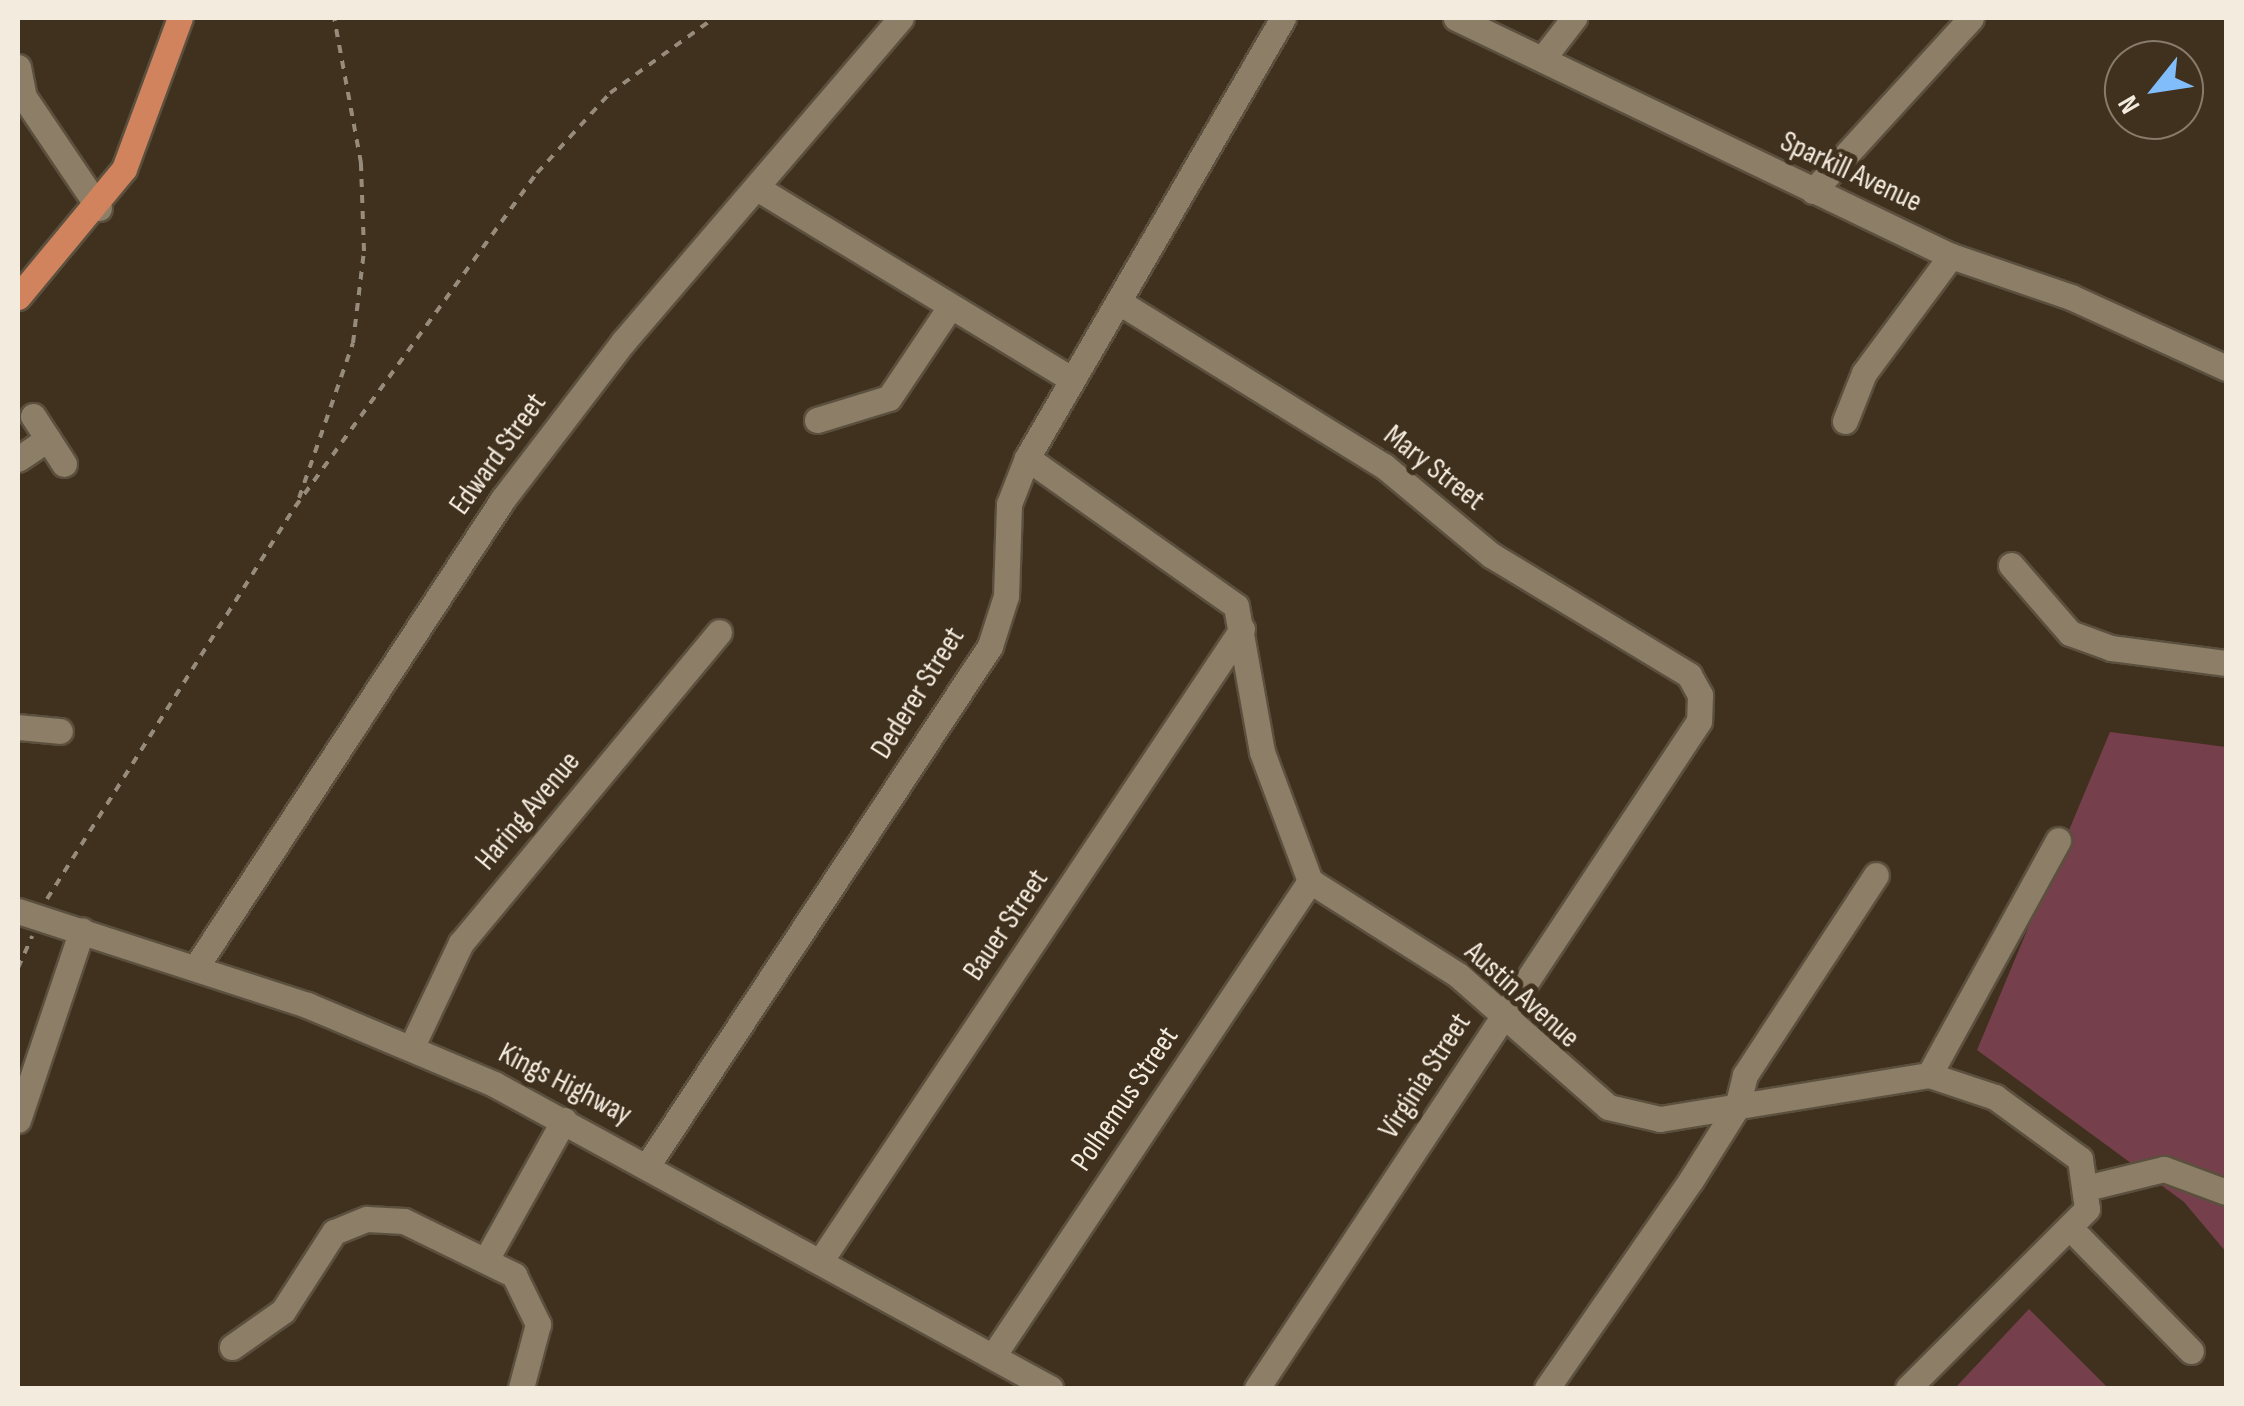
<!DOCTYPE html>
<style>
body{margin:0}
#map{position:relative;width:2244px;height:1406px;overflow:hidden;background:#3f311e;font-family:"Sofia Sans Condensed",sans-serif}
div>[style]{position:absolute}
.green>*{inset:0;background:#753f4b}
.path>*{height:4px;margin-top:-2px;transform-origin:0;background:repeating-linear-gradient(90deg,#978c7c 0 8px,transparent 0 16px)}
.roads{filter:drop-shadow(2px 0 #5b503e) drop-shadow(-2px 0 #5b503e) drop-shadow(0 2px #5b503e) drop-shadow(0 -2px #5b503e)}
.minor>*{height:25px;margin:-12.5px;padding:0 12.5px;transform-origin:12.5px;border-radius:12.5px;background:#8d7e68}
.major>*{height:25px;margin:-12.5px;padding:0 12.5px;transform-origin:12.5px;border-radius:12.5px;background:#d1835e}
span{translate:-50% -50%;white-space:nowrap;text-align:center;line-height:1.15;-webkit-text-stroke:10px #3f311e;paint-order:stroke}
.street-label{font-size:30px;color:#f4ebdf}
.frame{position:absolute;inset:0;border:20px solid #f4ebdf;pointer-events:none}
.north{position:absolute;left:2104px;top:40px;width:100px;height:100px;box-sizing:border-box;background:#3f311e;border:2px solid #877b6b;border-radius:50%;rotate:240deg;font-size:28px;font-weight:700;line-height:40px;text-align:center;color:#f4ebdf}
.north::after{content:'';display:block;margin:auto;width:35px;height:45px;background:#81bdfa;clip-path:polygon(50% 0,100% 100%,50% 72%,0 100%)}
</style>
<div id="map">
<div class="green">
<div style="clip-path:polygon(2110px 732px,2226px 747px,2226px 1252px,2184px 1202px,1977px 1050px)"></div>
<div style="clip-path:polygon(2029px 1309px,2108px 1388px,1955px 1388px)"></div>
</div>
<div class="path">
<div style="left:299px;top:498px;width:164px;rotate:-70.8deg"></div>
<div style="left:353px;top:343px;width:93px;rotate:-83.2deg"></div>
<div style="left:364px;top:251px;width:88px;rotate:-92deg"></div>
<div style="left:361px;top:163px;width:147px;rotate:-100.5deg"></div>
<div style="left:47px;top:899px;width:464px;rotate:-57.7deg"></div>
<div style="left:295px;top:507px;width:412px;rotate:-54.1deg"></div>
<div style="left:537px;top:173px;width:108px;rotate:-47.6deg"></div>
<div style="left:610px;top:93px;width:128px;rotate:-35.8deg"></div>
<div style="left:18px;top:968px;width:35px;rotate:-66deg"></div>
</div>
<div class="roads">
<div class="minor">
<div style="left:1456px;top:18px;width:549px;rotate:25.68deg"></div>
<div style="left:1951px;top:256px;width:127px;rotate:18.9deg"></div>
<div style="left:2071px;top:297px;width:170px;rotate:24.6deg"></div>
<div style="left:1543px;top:58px;width:51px;rotate:-52.2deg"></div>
<div style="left:18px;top:67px;width:31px;rotate:79deg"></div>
<div style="left:24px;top:97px;width:134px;rotate:56deg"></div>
<div style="left:757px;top:188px;width:368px;rotate:31.3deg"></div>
<div style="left:1813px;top:191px;width:234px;rotate:-47.6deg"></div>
<div style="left:1119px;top:302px;width:312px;rotate:31.8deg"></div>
<div style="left:1384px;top:466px;width:139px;rotate:39.8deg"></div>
<div style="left:1491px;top:555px;width:232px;rotate:31.2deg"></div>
<div style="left:1689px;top:675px;width:23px;rotate:61deg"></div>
<div style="left:1700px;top:695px;width:26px;rotate:92deg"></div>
<div style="left:1699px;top:721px;width:800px;rotate:123.53deg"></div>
<div style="left:33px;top:416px;width:57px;rotate:57.1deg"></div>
<div style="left:817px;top:420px;width:75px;rotate:-17deg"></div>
<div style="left:889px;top:398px;width:106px;rotate:-56.2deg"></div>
<div style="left:1845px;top:421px;width:52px;rotate:-68.4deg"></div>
<div style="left:1864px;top:373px;width:146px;rotate:-53.4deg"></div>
<div style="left:1027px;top:458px;width:256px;rotate:35.3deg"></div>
<div style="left:1236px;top:606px;width:148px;rotate:79.9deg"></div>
<div style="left:1262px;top:752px;width:138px;rotate:69.6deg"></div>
<div style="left:1310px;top:881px;width:175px;rotate:32.4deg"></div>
<div style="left:1458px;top:975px;width:200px;rotate:41.3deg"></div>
<div style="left:1608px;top:1107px;width:53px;rotate:13deg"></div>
<div style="left:1660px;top:1119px;width:273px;rotate:-9.3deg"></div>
<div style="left:1929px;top:1075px;width:70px;rotate:18.4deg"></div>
<div style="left:1995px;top:1097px;width:105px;rotate:36.1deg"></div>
<div style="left:2080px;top:1159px;width:50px;rotate:82deg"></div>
<div style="left:2087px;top:1209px;width:253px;rotate:135deg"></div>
<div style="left:18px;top:459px;width:36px;rotate:-34deg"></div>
<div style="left:2011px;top:565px;width:90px;rotate:49.1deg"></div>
<div style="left:2070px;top:633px;width:44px;rotate:20.1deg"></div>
<div style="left:2111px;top:648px;width:116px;rotate:7.4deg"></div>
<div style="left:18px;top:727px;width:42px;rotate:5.4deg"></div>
<div style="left:18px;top:911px;width:304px;rotate:18deg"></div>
<div style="left:307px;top:1005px;width:203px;rotate:22.9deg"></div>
<div style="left:494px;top:1084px;width:634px;rotate:28.67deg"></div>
<div style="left:196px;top:967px;width:560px;rotate:-56.74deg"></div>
<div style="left:503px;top:499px;width:198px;rotate:-52.6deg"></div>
<div style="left:623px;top:342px;width:427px;rotate:-49.4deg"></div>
<div style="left:412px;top:1046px;width:114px;rotate:-64.6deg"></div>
<div style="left:461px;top:943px;width:404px;rotate:-50.3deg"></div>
<div style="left:1929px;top:1075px;width:268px;rotate:-61.2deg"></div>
<div style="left:18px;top:1120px;width:200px;rotate:-71.4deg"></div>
<div style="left:649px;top:1163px;width:619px;rotate:-56.59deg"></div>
<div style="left:990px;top:646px;width:52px;rotate:-72.3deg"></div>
<div style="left:1006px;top:596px;width:92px;rotate:-88.1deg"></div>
<div style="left:1009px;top:504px;width:49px;rotate:-68.6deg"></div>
<div style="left:1027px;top:458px;width:509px;rotate:-59.81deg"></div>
<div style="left:2090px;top:1187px;width:76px;rotate:-13.7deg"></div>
<div style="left:2164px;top:1169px;width:66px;rotate:20.4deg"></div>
<div style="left:2071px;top:1229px;width:171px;rotate:45.5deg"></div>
<div style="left:488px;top:1256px;width:156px;rotate:-60.8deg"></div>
<div style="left:823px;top:1257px;width:755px;rotate:-56.29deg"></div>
<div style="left:232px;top:1347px;width:62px;rotate:-35.2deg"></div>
<div style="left:283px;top:1311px;width:94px;rotate:-57.2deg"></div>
<div style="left:334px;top:1232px;width:35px;rotate:-22deg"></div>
<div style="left:367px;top:1219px;width:37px;rotate:3deg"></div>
<div style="left:404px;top:1221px;width:123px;rotate:26.1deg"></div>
<div style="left:514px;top:1275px;width:55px;rotate:63.9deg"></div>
<div style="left:538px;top:1324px;width:66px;rotate:104.9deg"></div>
<div style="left:995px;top:1353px;width:567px;rotate:-56.28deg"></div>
<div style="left:1547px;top:1388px;width:253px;rotate:-55.3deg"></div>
<div style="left:1691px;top:1180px;width:86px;rotate:-57.8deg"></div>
<div style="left:1737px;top:1107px;width:33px;rotate:-76deg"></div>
<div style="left:1745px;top:1075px;width:239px;rotate:-56.8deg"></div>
</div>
<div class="major">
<div style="left:18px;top:297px;width:166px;rotate:-50.4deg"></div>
<div style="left:124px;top:169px;width:161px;rotate:-69.7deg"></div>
</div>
</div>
<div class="street-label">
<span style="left:1851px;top:172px;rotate:25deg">Sparkill Avenue</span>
<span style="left:498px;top:454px;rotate:-54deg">Edward Street</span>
<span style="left:1434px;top:468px;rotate:38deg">Mary Street</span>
<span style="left:918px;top:693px;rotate:-58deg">Dederer Street</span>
<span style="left:528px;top:811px;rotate:-50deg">Haring Avenue</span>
<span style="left:1006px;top:925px;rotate:-56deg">Bauer Street</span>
<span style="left:1522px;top:995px;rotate:42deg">Austin Avenue</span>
<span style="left:1425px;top:1076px;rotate:-57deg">Virginia Street</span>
<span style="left:565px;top:1084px;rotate:27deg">Kings Highway</span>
<span style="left:1125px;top:1099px;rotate:-56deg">Polhemus Street</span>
</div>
<div class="frame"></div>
<div class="north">N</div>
</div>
